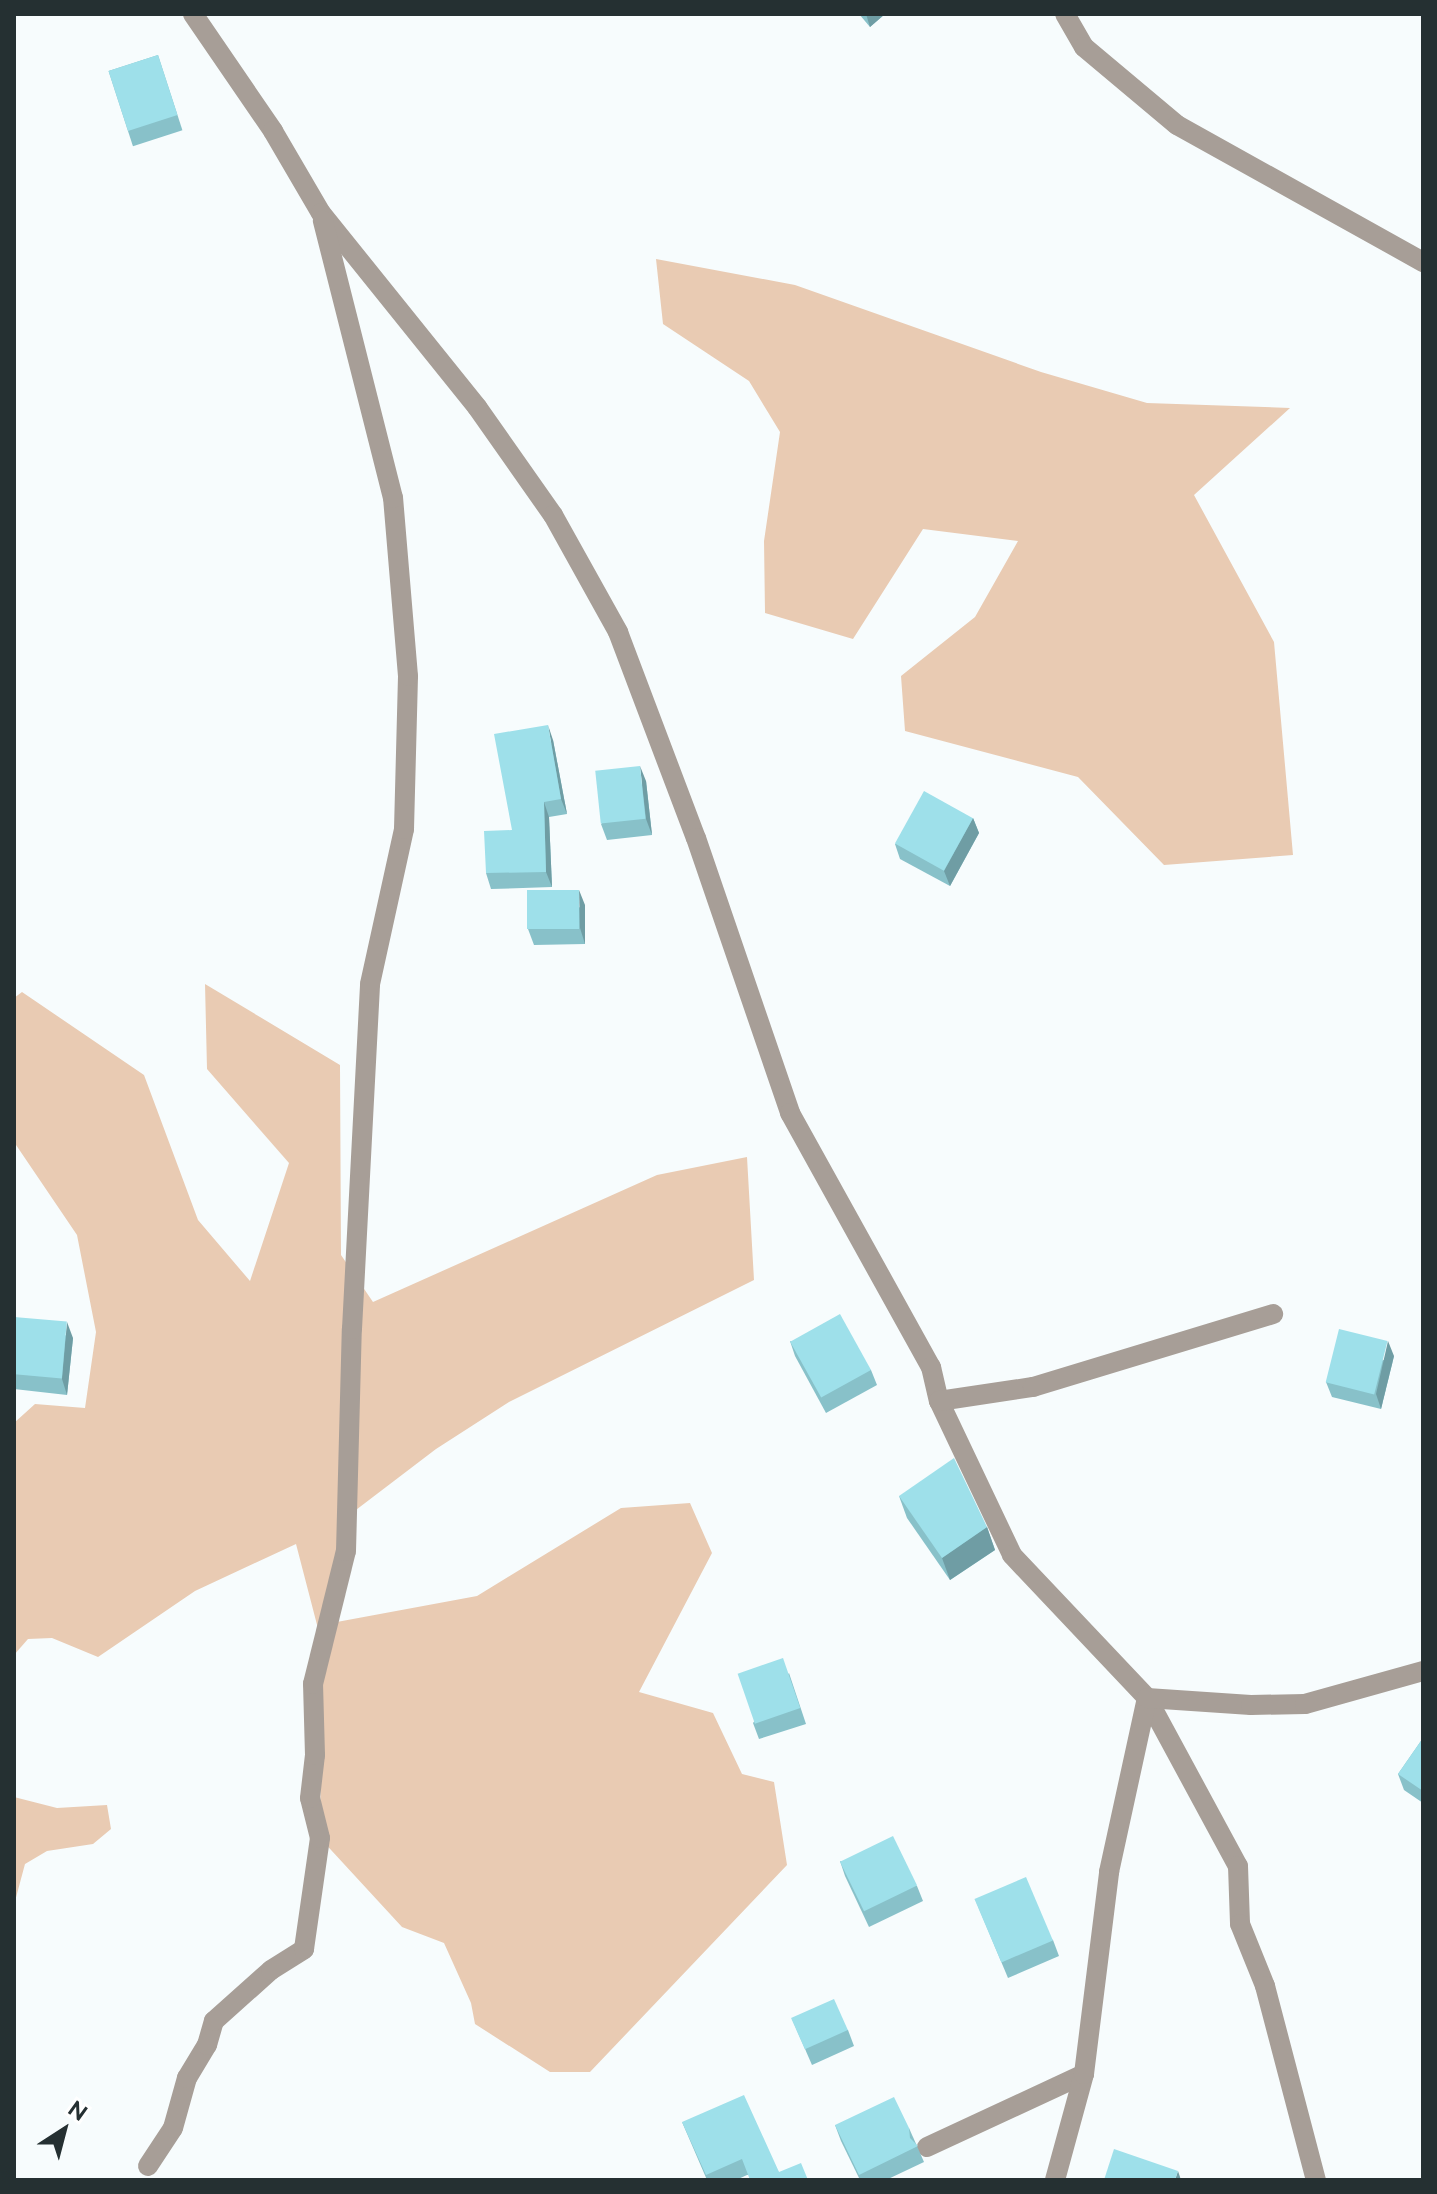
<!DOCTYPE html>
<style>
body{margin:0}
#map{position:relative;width:1437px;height:2194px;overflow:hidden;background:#f7fcfd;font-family:Raleway,sans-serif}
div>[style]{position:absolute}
.green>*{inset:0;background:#e9cbb3}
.street>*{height:20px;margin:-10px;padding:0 10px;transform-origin:10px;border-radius:10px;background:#a79e97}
.wall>*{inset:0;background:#88c1c9;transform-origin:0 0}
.shaded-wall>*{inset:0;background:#6f9da4}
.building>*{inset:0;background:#9ee0ea;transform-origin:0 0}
span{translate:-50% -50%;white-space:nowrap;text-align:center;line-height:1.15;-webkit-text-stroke:6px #fff;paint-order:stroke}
.frame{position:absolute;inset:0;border:16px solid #253032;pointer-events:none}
.north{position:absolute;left:24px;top:2090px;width:80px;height:80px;-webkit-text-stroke:6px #fff;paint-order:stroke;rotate:36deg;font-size:22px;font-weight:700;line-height:32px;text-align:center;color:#253032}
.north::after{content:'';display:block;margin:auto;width:28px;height:36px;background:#253032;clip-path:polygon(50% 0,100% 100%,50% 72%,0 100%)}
</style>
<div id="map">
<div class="green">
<div style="clip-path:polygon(656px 259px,795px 285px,1041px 372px,1147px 403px,1290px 408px,1194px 495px,1274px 642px,1293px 855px,1164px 865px,1078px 777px,905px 731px,901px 676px,975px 617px,1018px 541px,923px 529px,853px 639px,765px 613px,764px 541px,780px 432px,749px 381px,663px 324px)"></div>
<div style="clip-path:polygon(205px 984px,340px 1065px,341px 1255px,373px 1302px,657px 1175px,747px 1157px,754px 1280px,509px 1402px,436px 1449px,348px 1516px,326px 1624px,477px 1596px,621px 1508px,690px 1503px,712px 1553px,639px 1692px,713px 1713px,742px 1774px,774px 1782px,787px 1865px,590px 2072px,550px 2072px,475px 2024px,471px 2003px,444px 1943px,402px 1927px,320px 1838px,322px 1644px,296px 1544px,195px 1591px,98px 1657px,52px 1638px,28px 1639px,14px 1655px,14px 1423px,35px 1404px,85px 1408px,96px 1332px,77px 1235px,14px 1142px,14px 998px,22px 992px,144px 1075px,198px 1220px,250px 1281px,289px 1163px,207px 1069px)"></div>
<div style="clip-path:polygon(14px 1797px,57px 1808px,107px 1805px,111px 1829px,93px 1844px,47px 1851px,25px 1864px,14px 1905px)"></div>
</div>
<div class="street">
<div style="left:193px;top:14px;width:142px;rotate:55.6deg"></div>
<div style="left:273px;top:131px;width:95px;rotate:59.7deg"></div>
<div style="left:321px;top:213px;width:249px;rotate:51.2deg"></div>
<div style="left:477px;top:407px;width:132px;rotate:54.9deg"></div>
<div style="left:553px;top:515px;width:134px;rotate:60.9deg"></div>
<div style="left:618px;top:632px;width:220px;rotate:69.3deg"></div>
<div style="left:696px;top:838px;width:291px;rotate:71.1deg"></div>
<div style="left:790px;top:1113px;width:291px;rotate:61deg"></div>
<div style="left:931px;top:1367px;width:35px;rotate:77deg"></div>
<div style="left:939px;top:1401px;width:170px;rotate:64.6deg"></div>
<div style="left:1012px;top:1555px;width:197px;rotate:46.6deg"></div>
<div style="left:1147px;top:1698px;width:191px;rotate:61.6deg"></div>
<div style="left:1238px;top:1866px;width:58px;rotate:88deg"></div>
<div style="left:1240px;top:1924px;width:67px;rotate:68deg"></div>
<div style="left:1265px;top:1986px;width:201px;rotate:75.3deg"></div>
<div style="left:1065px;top:14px;width:38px;rotate:60deg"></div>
<div style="left:1084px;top:47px;width:121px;rotate:40deg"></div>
<div style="left:1177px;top:125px;width:282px;rotate:29.1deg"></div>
<div style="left:939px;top:1401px;width:95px;rotate:-8.5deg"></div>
<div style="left:1033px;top:1387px;width:251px;rotate:-16.9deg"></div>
<div style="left:927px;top:2147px;width:173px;rotate:-24.9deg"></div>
<div style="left:148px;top:2166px;width:45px;rotate:-56.7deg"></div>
<div style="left:173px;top:2128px;width:52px;rotate:-74.4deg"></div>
<div style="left:187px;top:2078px;width:39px;rotate:-59deg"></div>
<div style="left:207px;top:2045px;width:25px;rotate:-74deg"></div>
<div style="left:214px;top:2021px;width:76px;rotate:-41.8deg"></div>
<div style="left:271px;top:1970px;width:39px;rotate:-32deg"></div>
<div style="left:304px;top:1949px;width:112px;rotate:-81.8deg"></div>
<div style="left:320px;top:1838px;width:41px;rotate:-104deg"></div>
<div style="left:310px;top:1798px;width:43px;rotate:-83.4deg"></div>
<div style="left:315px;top:1755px;width:71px;rotate:-91.6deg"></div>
<div style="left:313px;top:1684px;width:137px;rotate:-76.1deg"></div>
<div style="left:346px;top:1551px;width:222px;rotate:-88.5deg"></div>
<div style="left:352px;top:1329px;width:345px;rotate:-87deg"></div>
<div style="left:370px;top:984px;width:159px;rotate:-77.6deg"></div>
<div style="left:404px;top:829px;width:153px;rotate:-88.5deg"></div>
<div style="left:408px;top:676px;width:179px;rotate:-94.8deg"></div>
<div style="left:393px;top:498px;width:286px;rotate:-104.2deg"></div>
<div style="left:1055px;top:2180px;width:110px;rotate:-74.7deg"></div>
<div style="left:1084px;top:2074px;width:204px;rotate:-82.9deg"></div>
<div style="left:1109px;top:1872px;width:178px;rotate:-77.7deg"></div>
<div style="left:1147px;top:1698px;width:104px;rotate:3.9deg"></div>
<div style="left:1251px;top:1705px;width:54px;rotate:-1.1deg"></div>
<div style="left:1305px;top:1704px;width:123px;rotate:-15.6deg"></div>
</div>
<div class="wall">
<div style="clip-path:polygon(859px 14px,885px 14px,870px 27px)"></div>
<div style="left:158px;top:55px;width:79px;height:52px;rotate:72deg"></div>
<div style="clip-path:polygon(553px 740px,567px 814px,549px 817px,552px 887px,491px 889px,486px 873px,512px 830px)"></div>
<div style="clip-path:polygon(646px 781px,652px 835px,607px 840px,601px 824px)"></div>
<div style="clip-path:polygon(973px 818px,979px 833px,950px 886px,900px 859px,895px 844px)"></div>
<div style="clip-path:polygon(585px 905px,585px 944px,534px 945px,528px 929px)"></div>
<div style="clip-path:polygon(14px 1317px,73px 1338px,67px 1395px,14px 1389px)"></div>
<div style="clip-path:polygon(790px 1341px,871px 1370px,877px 1385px,826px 1413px,795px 1356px)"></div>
<div style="clip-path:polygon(1394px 1356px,1381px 1409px,1332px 1397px,1326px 1382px)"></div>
<div style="clip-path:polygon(899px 1496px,987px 1527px,995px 1550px,950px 1580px,907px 1518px)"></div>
<div style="clip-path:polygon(789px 1673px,806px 1724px,759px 1739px,753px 1723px)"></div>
<div style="clip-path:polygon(1423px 1738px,1423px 1803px,1404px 1790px,1398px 1774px)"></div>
<div style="clip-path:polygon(840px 1861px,917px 1886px,923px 1901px,869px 1927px,845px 1876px)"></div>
<div style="clip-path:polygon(975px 1899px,1053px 1940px,1059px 1956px,1008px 1978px)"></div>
<div style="clip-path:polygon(792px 2019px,848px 2030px,854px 2046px,812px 2065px)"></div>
<div style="clip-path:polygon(682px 2122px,779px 2172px,747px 2175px,736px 2180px,707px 2180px)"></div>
<div style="clip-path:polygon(835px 2125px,909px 2128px,924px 2162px,886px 2180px,860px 2180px,841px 2141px)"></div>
</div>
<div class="shaded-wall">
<div style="clip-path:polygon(866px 14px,885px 14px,870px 27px)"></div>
<div style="clip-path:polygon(548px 725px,553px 740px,567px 814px,561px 799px)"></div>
<div style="clip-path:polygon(640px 766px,646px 781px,652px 835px,646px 819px)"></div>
<div style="clip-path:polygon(544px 802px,549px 817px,552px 887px,546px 872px)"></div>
<div style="clip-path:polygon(973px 818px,979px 833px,950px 886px,944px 871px)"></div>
<div style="clip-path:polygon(579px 890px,585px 905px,585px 944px,580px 928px)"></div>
<div style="clip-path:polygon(67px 1322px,73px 1338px,67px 1395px,62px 1379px)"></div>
<div style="clip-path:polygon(1388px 1341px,1394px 1356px,1381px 1409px,1376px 1394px)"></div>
<div style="clip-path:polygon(987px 1527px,995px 1550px,950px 1580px,942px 1558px)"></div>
<div style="clip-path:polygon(1178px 2171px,1181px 2180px,1175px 2180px)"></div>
</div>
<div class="building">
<div style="left:158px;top:55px;width:63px;height:52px;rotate:72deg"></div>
<div style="clip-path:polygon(548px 725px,561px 799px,544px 802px,546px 872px,486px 873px,484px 831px,512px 830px,494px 734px)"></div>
<div style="left:640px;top:766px;width:53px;height:45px;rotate:84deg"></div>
<div style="left:924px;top:791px;width:56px;height:60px;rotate:29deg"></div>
<div style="left:527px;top:890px;width:52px;height:39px"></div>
<div style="left:840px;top:1314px;width:64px;height:57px;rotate:61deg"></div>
<div style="left:14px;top:1317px;width:53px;height:57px;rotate:5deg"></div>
<div style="left:1339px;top:1329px;width:50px;height:55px;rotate:14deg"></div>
<div style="clip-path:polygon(954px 1458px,987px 1527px,942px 1558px,899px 1496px)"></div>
<div style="left:783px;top:1658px;width:53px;height:48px;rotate:71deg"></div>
<div style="clip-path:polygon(1423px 1738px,1423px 1791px,1398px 1774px)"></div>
<div style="left:893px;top:1836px;width:55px;height:59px;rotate:64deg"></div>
<div style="left:1026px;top:1877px;width:69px;height:56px;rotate:67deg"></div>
<div style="left:834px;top:1999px;width:34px;height:47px;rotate:66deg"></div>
<div style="clip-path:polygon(744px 2095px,779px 2172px,801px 2163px,808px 2180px,750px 2180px,742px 2159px,706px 2175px,682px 2122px)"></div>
<div style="clip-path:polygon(894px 2097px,909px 2128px,910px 2138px,918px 2146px,859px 2175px,835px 2125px)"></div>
<div style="clip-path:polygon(1114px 2149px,1178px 2171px,1175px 2180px,1104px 2180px)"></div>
</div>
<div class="frame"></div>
<div class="north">N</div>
</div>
